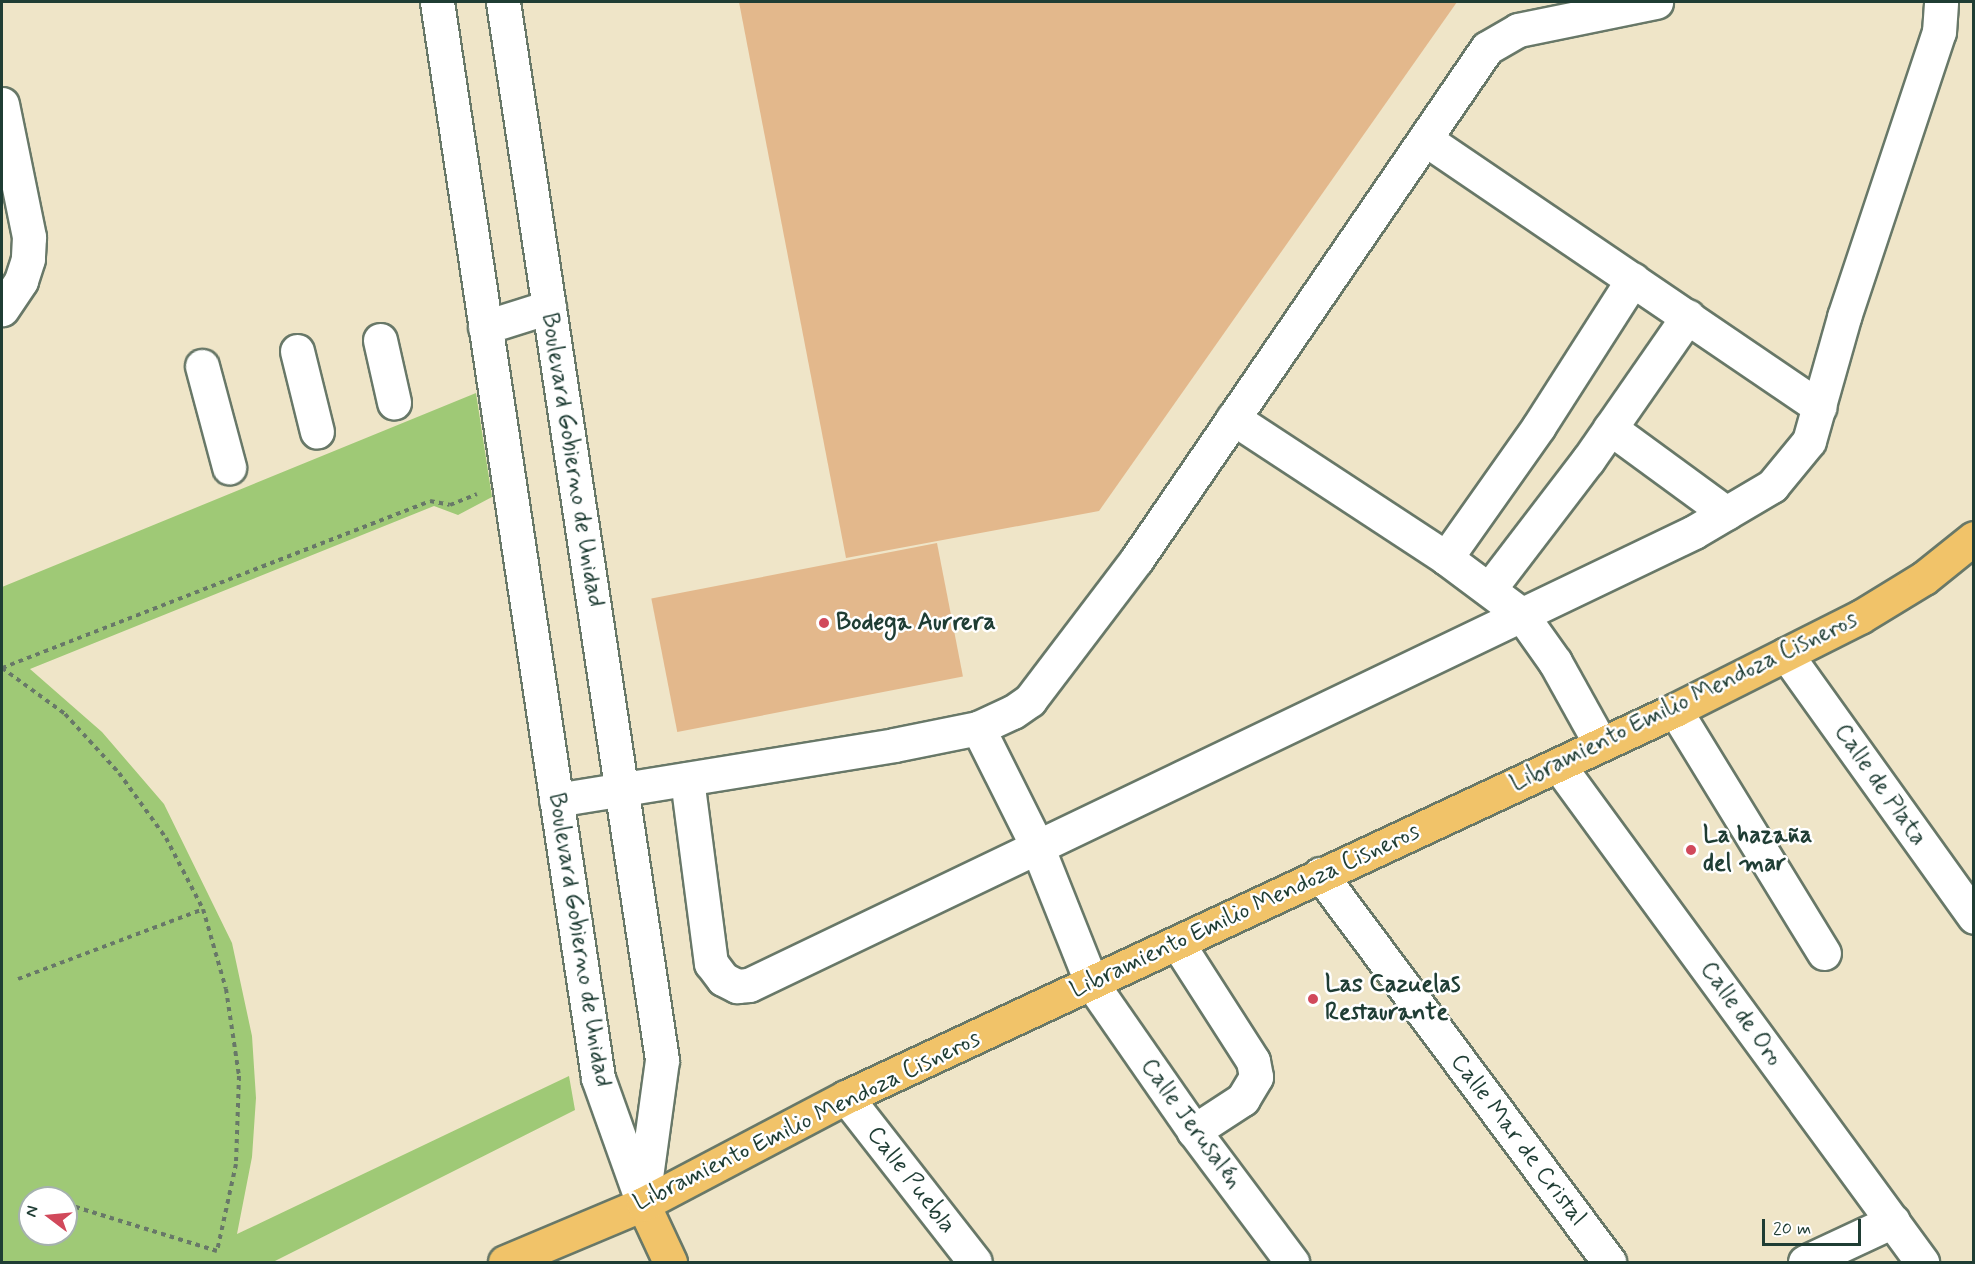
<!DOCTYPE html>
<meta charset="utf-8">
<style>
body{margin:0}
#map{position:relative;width:1975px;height:1264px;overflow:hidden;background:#efe5c8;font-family:Mynerve,sans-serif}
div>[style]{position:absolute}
.green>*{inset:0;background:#9fc976}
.building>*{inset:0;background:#e3b88c;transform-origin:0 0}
.path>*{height:4px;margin-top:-2px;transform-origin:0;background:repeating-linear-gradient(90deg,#687868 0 4.5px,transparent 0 9px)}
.roads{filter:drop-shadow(2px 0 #687868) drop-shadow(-2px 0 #687868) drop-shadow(0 2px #687868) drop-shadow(0 -2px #687868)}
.minor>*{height:33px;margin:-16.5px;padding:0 16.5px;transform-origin:16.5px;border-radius:16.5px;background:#fff}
.major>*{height:33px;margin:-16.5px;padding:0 16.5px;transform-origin:16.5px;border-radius:16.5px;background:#f1c369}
.dots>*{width:16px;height:16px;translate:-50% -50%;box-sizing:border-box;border:3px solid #fff;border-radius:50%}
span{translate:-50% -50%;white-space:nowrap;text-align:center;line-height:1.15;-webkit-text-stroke:5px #fff;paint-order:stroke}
.street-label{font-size:24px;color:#1f3d34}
.poi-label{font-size:24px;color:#1f3d34;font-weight:700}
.left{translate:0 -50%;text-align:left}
.frame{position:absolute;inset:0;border:3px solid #1f3d34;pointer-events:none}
.north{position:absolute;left:18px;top:1186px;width:60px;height:60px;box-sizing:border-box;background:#fff;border:2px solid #a5b1ae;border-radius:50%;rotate:286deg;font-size:16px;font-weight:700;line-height:24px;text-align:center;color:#1f3d34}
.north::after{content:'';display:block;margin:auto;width:21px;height:27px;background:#d1495b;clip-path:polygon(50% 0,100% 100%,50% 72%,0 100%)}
.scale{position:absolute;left:1762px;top:1219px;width:99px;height:27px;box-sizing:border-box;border:3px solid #1f3d34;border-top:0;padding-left:8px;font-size:18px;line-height:21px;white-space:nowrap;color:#1f3d34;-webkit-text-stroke:4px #fff;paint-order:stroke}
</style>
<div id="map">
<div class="green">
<div style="clip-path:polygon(evenodd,476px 393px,492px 497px,458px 515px,434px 506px,30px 669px,102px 732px,164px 804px,232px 943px,252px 1036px,256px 1098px,252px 1157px,237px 1234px,569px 1076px,575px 1110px,273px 1262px,2px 1262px,2px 587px,476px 393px,30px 1198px,66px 1198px,66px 1234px,30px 1234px,30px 1198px)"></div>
</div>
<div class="building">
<div style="clip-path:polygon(739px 2px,1457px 2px,1099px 511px,846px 558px)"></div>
<div style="left:937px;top:543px;width:136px;height:291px;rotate:79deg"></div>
</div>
<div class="path">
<div style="left:2px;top:668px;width:78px;rotate:36.1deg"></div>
<div style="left:65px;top:714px;width:80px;rotate:47.5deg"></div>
<div style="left:119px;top:773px;width:80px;rotate:54.1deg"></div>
<div style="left:166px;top:838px;width:80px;rotate:62.5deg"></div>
<div style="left:203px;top:909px;width:83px;rotate:74deg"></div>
<div style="left:226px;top:989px;width:88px;rotate:81.5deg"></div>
<div style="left:239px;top:1076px;width:88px;rotate:92deg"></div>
<div style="left:236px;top:1164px;width:89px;rotate:102.3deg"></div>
<div style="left:217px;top:1251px;width:158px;rotate:-162.7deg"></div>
<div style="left:2px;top:668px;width:459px;rotate:-21.3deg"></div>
<div style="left:430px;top:501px;width:20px;rotate:11deg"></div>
<div style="left:450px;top:505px;width:29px;rotate:-22deg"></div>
<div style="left:18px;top:979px;width:198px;rotate:-20.7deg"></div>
<div style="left:32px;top:1193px;width:16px;rotate:18deg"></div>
</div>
<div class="roads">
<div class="minor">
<div style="left:437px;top:2px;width:1088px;rotate:81.49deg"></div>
<div style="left:598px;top:1078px;width:134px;rotate:70.3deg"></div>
<div style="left:503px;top:2px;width:1070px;rotate:81.45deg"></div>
<div style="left:662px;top:1060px;width:140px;rotate:97.8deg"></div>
<div style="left:2px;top:104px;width:136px;rotate:78.5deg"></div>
<div style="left:29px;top:237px;width:22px;rotate:93deg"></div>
<div style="left:28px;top:259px;width:23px;rotate:108deg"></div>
<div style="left:21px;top:281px;width:34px;rotate:124deg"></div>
<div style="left:1425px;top:139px;width:477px;rotate:34.2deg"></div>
<div style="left:485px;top:327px;width:67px;rotate:-17.4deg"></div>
<div style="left:380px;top:340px;width:64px;rotate:77.3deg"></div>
<div style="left:297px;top:351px;width:83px;rotate:76.1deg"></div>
<div style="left:202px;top:366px;width:105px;rotate:75deg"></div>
<div style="left:1233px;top:418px;width:255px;rotate:33.3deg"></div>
<div style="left:1446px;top:558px;width:94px;rotate:36.7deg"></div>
<div style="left:1521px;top:614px;width:59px;rotate:54.7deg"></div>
<div style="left:1555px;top:662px;width:93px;rotate:60.9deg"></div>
<div style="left:1610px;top:428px;width:144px;rotate:36.2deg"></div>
<div style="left:1446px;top:558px;width:161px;rotate:-54.8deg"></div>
<div style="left:1539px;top:426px;width:174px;rotate:-57.4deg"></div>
<div style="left:1490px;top:588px;width:161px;rotate:-52.6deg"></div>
<div style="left:1588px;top:460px;width:175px;rotate:-55.2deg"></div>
<div style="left:1786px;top:654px;width:323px;rotate:54.4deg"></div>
<div style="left:1675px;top:710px;width:285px;rotate:58.5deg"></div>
<div style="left:978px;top:728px;width:132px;rotate:63.4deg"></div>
<div style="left:1037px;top:846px;width:149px;rotate:68.3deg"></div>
<div style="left:1092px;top:984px;width:179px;rotate:55.2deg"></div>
<div style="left:1194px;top:1131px;width:164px;rotate:53.2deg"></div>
<div style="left:1559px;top:766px;width:615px;rotate:53.8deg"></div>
<div style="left:687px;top:779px;width:186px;rotate:82.6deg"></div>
<div style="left:711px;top:963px;width:20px;rotate:53deg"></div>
<div style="left:723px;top:979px;width:16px;rotate:27deg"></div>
<div style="left:737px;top:986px;width:12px;rotate:-5deg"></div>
<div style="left:749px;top:985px;width:1048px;rotate:-25.61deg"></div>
<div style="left:1694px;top:532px;width:91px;rotate:-30.5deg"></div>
<div style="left:1772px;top:486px;width:58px;rotate:-50.6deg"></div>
<div style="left:1809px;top:441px;width:129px;rotate:-74.2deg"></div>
<div style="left:1844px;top:317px;width:300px;rotate:-71.6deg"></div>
<div style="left:1939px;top:32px;width:30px;rotate:-86deg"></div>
<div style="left:556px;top:800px;width:342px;rotate:-9.2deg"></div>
<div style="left:894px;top:745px;width:86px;rotate:-11.4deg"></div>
<div style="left:978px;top:728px;width:38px;rotate:-25deg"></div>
<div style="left:1013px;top:712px;width:21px;rotate:-35deg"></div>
<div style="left:1030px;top:700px;width:177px;rotate:-52.8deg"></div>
<div style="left:1137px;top:559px;width:619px;rotate:-55.59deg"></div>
<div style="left:1487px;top:48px;width:36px;rotate:-30deg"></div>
<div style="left:1518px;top:30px;width:141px;rotate:-11.5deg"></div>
<div style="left:1320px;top:874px;width:484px;rotate:53.3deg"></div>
<div style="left:1178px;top:944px;width:139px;rotate:57.3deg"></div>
<div style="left:1253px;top:1061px;width:16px;rotate:79deg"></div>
<div style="left:1256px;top:1077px;width:26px;rotate:121deg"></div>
<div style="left:1243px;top:1099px;width:59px;rotate:146.9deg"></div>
<div style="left:846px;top:1097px;width:209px;rotate:52deg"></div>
<div style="left:1805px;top:1262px;width:97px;rotate:-25deg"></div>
</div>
<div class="major">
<div style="left:643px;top:1204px;width:64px;rotate:65deg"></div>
<div style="left:505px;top:1262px;width:150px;rotate:-22.8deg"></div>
<div style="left:643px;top:1204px;width:229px;rotate:-27.8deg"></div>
<div style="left:846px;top:1097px;width:915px;rotate:-25.02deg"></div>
<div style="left:1675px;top:710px;width:207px;rotate:-26.7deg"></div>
<div style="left:1860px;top:617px;width:75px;rotate:-31.4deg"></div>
<div style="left:1924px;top:578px;width:64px;rotate:-38.7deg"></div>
</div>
</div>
<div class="dots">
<div style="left:824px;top:623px;background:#d1495b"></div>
<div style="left:1691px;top:850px;background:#d1495b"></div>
<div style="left:1313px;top:999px;background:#d1495b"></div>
</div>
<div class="street-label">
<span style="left:572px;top:460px;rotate:81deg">Boulevard Gobierno de Unidad</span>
<span style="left:1684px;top:702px;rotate:-26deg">Libramiento Emilio Mendoza Cisneros</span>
<span style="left:1880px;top:785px;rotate:55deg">Calle de Plata</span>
<span style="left:1245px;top:911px;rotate:-25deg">Libramiento Emilio Mendoza Cisneros</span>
<span style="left:579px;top:940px;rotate:81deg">Boulevard Gobierno de Unidad</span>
<span style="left:1741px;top:1014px;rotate:54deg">Calle de Oro</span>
<span style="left:807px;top:1121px;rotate:-26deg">Libramiento Emilio Mendoza Cisneros</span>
<span style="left:1191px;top:1124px;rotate:54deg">Calle Jerusalén</span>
<span style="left:1518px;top:1140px;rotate:53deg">Calle Mar de Cristal</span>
<span style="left:911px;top:1180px;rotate:52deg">Calle Puebla</span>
</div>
<div class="poi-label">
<span class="left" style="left:836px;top:623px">Bodega Aurrera</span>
<span class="left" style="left:1703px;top:850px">La hazaña<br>del mar</span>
<span class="left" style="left:1325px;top:999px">Las Cazuelas<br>Restaurante</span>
</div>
<div class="frame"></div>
<div class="north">N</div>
<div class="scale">20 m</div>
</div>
